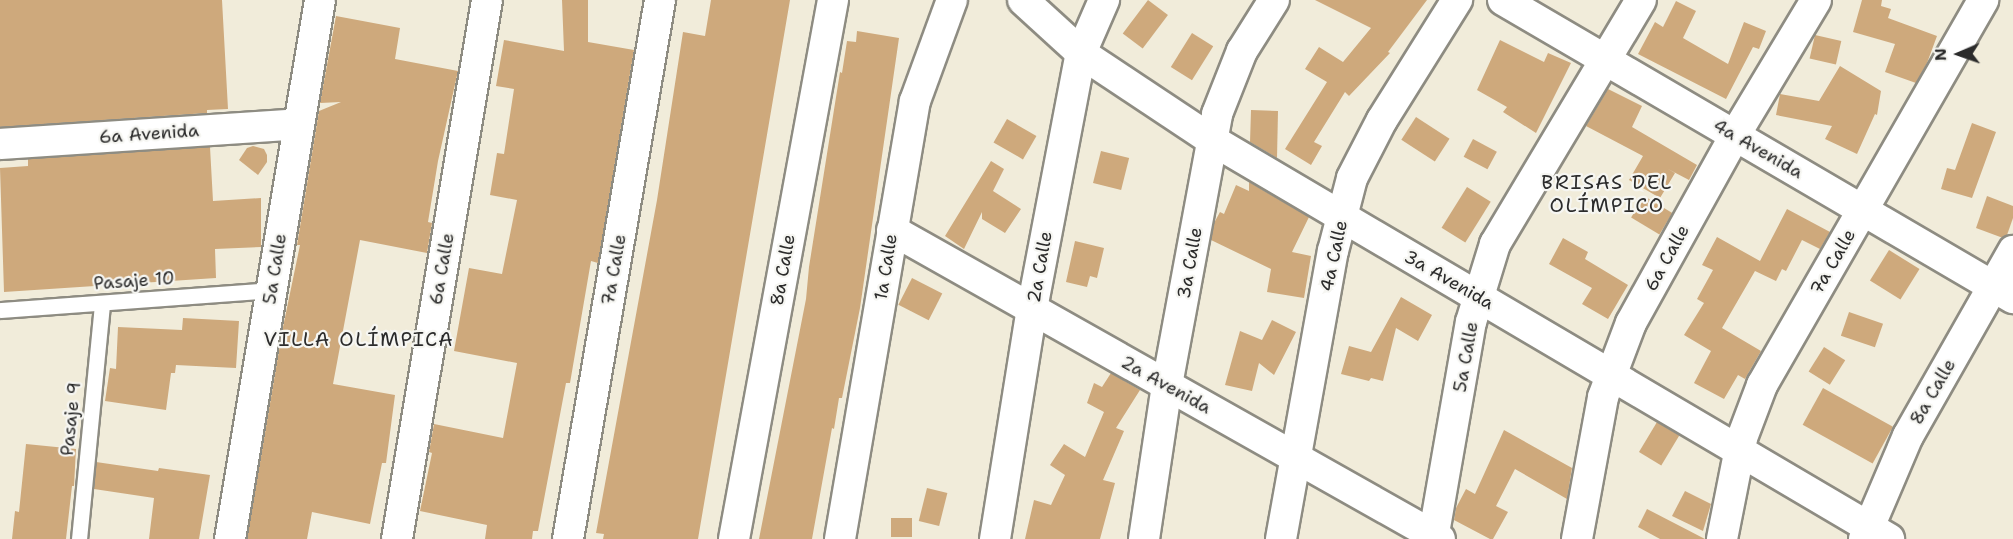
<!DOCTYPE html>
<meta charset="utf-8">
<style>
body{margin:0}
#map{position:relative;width:2013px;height:539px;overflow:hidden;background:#f1ecda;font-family:"Shantell Sans",sans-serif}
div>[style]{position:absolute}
.building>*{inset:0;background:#cea97c;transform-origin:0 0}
.roads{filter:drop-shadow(2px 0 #8e8c82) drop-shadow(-2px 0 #8e8c82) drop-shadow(0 2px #8e8c82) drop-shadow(0 -2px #8e8c82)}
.lane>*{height:15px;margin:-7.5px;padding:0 7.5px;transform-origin:7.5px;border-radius:7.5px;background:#fff}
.street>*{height:30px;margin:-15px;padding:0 15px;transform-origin:15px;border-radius:15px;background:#fff}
span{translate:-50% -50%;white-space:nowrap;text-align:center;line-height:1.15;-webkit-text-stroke:4.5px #f6f6f2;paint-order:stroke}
.street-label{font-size:18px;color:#2b2b2b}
.neighbourhood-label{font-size:20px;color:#2b2b2b;letter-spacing:1.5px}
.north{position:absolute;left:1929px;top:24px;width:60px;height:60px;-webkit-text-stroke:4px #f6f6f2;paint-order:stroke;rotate:268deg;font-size:16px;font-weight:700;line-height:24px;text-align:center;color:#2b2b2b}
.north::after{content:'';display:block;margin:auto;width:21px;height:27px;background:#2b2b2b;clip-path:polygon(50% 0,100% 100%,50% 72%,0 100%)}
</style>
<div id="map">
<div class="building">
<div style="clip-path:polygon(0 0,222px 0,228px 109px,207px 110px,207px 113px,0 127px)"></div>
<div style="clip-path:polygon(562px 0,588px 0,588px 42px,634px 50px,598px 263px,591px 261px,570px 383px,566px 383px,538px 531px,533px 531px,532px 539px,485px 539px,487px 525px,420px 511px,432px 453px,429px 452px,434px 424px,503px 438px,517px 363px,454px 351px,469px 268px,502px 274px,517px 200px,490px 195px,497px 153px,504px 154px,514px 89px,496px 86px,504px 40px,564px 51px)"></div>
<div style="clip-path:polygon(711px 0,790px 0,698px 539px,603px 539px,604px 534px,596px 533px,657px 200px,683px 32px,705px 36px)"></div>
<div style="left:1148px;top:0;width:25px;height:42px;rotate:37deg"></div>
<div style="clip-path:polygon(1315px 0,1427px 0,1388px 52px,1390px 53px,1349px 96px,1345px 92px,1314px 142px,1322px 146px,1311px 165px,1285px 149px,1327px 82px,1305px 69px,1319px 47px,1343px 62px,1371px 28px)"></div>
<div style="clip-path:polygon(1862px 0,1882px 0,1881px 6px,1891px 9px,1888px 18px,1937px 36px,1927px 63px,1916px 83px,1885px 72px,1895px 44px,1853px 32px)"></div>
<div style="clip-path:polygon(1676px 1px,1696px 11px,1683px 38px,1728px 64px,1744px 22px,1766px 31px,1759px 49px,1753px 47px,1726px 99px,1638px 54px,1655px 22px,1663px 27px)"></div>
<div style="clip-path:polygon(336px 16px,400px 28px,395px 59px,458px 71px,438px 161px,428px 222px,432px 223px,427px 253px,360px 240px,333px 384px,395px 395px,386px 463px,382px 463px,370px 524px,312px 512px,307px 539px,247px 539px,283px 327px,300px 245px,297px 245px,319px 111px,341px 102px,320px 103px)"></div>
<div style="clip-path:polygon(857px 31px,899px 38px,860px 308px,842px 398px,839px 398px,834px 429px,832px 428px,812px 539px,759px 539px,806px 299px,809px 267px,840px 72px,842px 73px,847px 41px,856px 42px)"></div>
<div style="left:1192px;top:33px;width:25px;height:40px;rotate:32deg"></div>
<div style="left:1815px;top:35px;width:27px;height:24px;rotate:13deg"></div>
<div style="clip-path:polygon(1500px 40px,1544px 62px,1548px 53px,1571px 63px,1536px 133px,1503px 112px,1507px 107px,1477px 90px)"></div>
<div style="clip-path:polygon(1840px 66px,1881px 91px,1877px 115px,1875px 114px,1857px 154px,1825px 139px,1832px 126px,1776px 115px,1780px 94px,1819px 101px)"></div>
<div style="clip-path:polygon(1608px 89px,1642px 106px,1632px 127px,1697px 165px,1689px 180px,1668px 169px,1675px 173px,1660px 198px,1629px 180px,1643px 156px,1586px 126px)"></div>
<div style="clip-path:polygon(1251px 110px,1278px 111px,1277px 158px,1250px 142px)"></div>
<div style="left:1416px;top:117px;width:40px;height:27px;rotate:33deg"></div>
<div style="left:1007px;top:119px;width:34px;height:27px;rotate:30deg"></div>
<div style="clip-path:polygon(1972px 123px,1996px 132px,1972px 198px,1941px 189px,1947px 168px,1955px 170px)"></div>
<div style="left:1473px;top:139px;width:27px;height:20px;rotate:28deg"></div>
<div style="clip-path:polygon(253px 146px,264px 149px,267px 155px,267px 162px,258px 175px,239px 160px,247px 148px)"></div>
<div style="clip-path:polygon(210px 147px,213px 201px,261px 198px,261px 247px,215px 249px,216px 278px,4px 292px,0 168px,28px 166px,28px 159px)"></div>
<div style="left:1101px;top:151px;width:29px;height:33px;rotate:14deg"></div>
<div style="clip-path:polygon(991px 161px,1004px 169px,993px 191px,1021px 209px,1005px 233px,982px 219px,982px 212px,964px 249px,945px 236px)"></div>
<div style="clip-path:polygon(1249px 182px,1309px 217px,1292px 252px,1311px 256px,1304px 298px,1267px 292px,1271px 269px,1211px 240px,1214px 223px,1220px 212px,1224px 214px,1236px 185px,1249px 191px)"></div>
<div style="left:1467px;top:187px;width:28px;height:48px;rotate:32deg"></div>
<div style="left:1644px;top:196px;width:33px;height:25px;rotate:31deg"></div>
<div style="clip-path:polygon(1987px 196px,2013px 206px,2013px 218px,2007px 235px,2003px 238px,1976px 228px)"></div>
<div style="clip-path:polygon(1787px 209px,1830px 232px,1820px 249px,1802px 240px,1786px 271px,1782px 269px,1776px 281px,1755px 271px,1722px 328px,1761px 351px,1745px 379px,1738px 375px,1724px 399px,1694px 383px,1711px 351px,1684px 335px,1704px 303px,1697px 299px,1713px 270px,1702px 265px,1717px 237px,1760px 261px)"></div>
<div style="clip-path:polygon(1563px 238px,1588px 252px,1585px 259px,1628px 285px,1608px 319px,1582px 304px,1592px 288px,1549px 264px)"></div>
<div style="clip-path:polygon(1075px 241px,1104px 248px,1097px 278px,1090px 276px,1087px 287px,1066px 282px)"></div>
<div style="left:1889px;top:250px;width:36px;height:36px;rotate:32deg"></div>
<div style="left:912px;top:278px;width:34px;height:30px;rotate:27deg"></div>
<div style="clip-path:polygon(1401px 297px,1432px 315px,1418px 341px,1396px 328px,1383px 381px,1371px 378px,1369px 381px,1341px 374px,1349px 346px,1371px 352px)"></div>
<div style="left:1849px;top:312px;width:36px;height:25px;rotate:19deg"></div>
<div style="clip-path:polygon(183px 318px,239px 321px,236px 368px,176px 365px,175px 373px,171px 373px,166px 410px,105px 401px,110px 368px,116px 369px,118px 327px,182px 330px)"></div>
<div style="clip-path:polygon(1272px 320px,1296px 332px,1274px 375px,1259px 363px,1252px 391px,1225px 385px,1240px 331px,1262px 340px)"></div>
<div style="left:1824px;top:347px;width:25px;height:29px;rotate:32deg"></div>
<div style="clip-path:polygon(1111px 373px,1140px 390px,1116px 428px,1124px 431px,1103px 480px,1115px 483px,1100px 539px,1025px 539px,1034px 500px,1051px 505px,1065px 475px,1050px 465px,1064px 444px,1085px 457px,1104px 412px,1087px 403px,1094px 383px,1102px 387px)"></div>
<div style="left:1823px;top:388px;width:80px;height:42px;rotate:29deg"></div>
<div style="left:1657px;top:422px;width:26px;height:35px;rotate:31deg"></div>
<div style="clip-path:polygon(1504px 430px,1572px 468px,1567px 499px,1515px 469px,1496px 506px,1508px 512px,1493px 539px,1490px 539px,1454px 520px,1456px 508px,1466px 489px,1475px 494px)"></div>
<div style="clip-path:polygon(26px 444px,76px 449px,74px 486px,72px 486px,66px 539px,12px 539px,15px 511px,19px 512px)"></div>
<div style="clip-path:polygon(96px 462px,158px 471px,159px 468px,210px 475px,199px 539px,149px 539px,154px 498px,94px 489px)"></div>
<div style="left:927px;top:488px;width:21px;height:34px;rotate:14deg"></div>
<div style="clip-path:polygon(1685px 491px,1711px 504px,1703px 531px,1672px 516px)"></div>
<div style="clip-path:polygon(1647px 509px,1705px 539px,1660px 539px,1638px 527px)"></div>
<div style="left:891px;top:518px;width:21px;height:19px"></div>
</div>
<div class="roads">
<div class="lane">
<div style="left:0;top:310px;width:273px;rotate:-4.2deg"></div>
<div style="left:79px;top:539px;width:237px;rotate:-84.4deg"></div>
</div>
<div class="street">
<div style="left:1023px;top:0;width:79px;rotate:42.4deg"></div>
<div style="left:1081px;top:53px;width:157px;rotate:33.6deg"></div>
<div style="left:1212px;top:140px;width:786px;rotate:30.51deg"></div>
<div style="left:1503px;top:0;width:591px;rotate:30.3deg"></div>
<div style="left:0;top:144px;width:299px;rotate:-3.8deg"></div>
<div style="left:892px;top:230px;width:629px;rotate:29.42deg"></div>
<div style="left:230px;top:539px;width:546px;rotate:-80.52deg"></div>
<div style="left:397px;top:539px;width:546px;rotate:-80.52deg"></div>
<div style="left:568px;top:539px;width:547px;rotate:-80.31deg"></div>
<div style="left:734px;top:539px;width:548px;rotate:-79.59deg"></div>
<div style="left:840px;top:539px;width:444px;rotate:-80.3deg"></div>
<div style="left:915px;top:101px;width:108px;rotate:-69.9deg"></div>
<div style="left:995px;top:539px;width:233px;rotate:-80.9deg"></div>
<div style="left:1032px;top:309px;width:261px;rotate:-79.2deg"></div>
<div style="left:1081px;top:53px;width:58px;rotate:-66.5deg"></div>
<div style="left:1144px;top:539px;width:156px;rotate:-81.5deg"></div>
<div style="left:1167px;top:385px;width:276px;rotate:-79.5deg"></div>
<div style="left:1217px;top:114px;width:68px;rotate:-68.4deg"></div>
<div style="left:1242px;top:51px;width:60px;rotate:-57.9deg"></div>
<div style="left:1281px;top:539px;width:293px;rotate:-79.8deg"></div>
<div style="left:1333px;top:251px;width:75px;rotate:-75.4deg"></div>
<div style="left:1352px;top:178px;width:65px;rotate:-62.7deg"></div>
<div style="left:1382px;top:120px;width:142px;rotate:-58deg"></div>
<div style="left:1433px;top:539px;width:220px;rotate:-80.1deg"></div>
<div style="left:1471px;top:322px;width:82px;rotate:-72.9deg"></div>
<div style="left:1495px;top:244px;width:284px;rotate:-59.1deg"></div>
<div style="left:1577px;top:539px;width:144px;rotate:-79.6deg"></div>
<div style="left:1603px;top:397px;width:79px;rotate:-69.3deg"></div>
<div style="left:1631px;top:323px;width:215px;rotate:-61deg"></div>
<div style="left:1735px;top:135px;width:157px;rotate:-59deg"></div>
<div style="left:1722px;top:539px;width:103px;rotate:-78.8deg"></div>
<div style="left:1742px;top:438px;width:57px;rotate:-69.3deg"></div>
<div style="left:1762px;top:385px;width:444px;rotate:-60.1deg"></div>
<div style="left:1864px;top:539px;width:112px;rotate:-66.9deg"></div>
<div style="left:1908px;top:436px;width:213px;rotate:-60.4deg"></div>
</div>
</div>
<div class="street-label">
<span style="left:149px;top:134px;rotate:-4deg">6a Avenida</span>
<span style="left:1758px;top:149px;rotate:30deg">4a Avenida</span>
<span style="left:1334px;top:256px;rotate:-78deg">4a Calle</span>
<span style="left:1667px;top:258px;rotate:-61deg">6a Calle</span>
<span style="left:1833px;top:262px;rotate:-60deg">7a Calle</span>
<span style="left:1190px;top:263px;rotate:-80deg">3a Calle</span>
<span style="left:886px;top:267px;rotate:-81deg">1a Calle</span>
<span style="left:1040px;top:267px;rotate:-80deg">2a Calle</span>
<span style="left:275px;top:269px;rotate:-81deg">5a Calle</span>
<span style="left:442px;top:269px;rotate:-80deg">6a Calle</span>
<span style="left:614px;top:270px;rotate:-80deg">7a Calle</span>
<span style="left:783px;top:270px;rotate:-80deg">8a Calle</span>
<span style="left:1449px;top:280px;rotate:30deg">3a Avenida</span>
<span style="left:134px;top:281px;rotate:-4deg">Pasaje 10</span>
<span style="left:1466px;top:357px;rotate:-80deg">5a Calle</span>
<span style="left:1166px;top:385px;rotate:29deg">2a Avenida</span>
<span style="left:1933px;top:392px;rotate:-60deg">8a Calle</span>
<span style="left:71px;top:419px;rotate:-84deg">Pasaje 9</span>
</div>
<div class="neighbourhood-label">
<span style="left:1607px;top:194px">BRISAS DEL<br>OLÍMPICO</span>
<span style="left:359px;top:339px">VILLA OLÍMPICA</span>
</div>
<div class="north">N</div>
</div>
